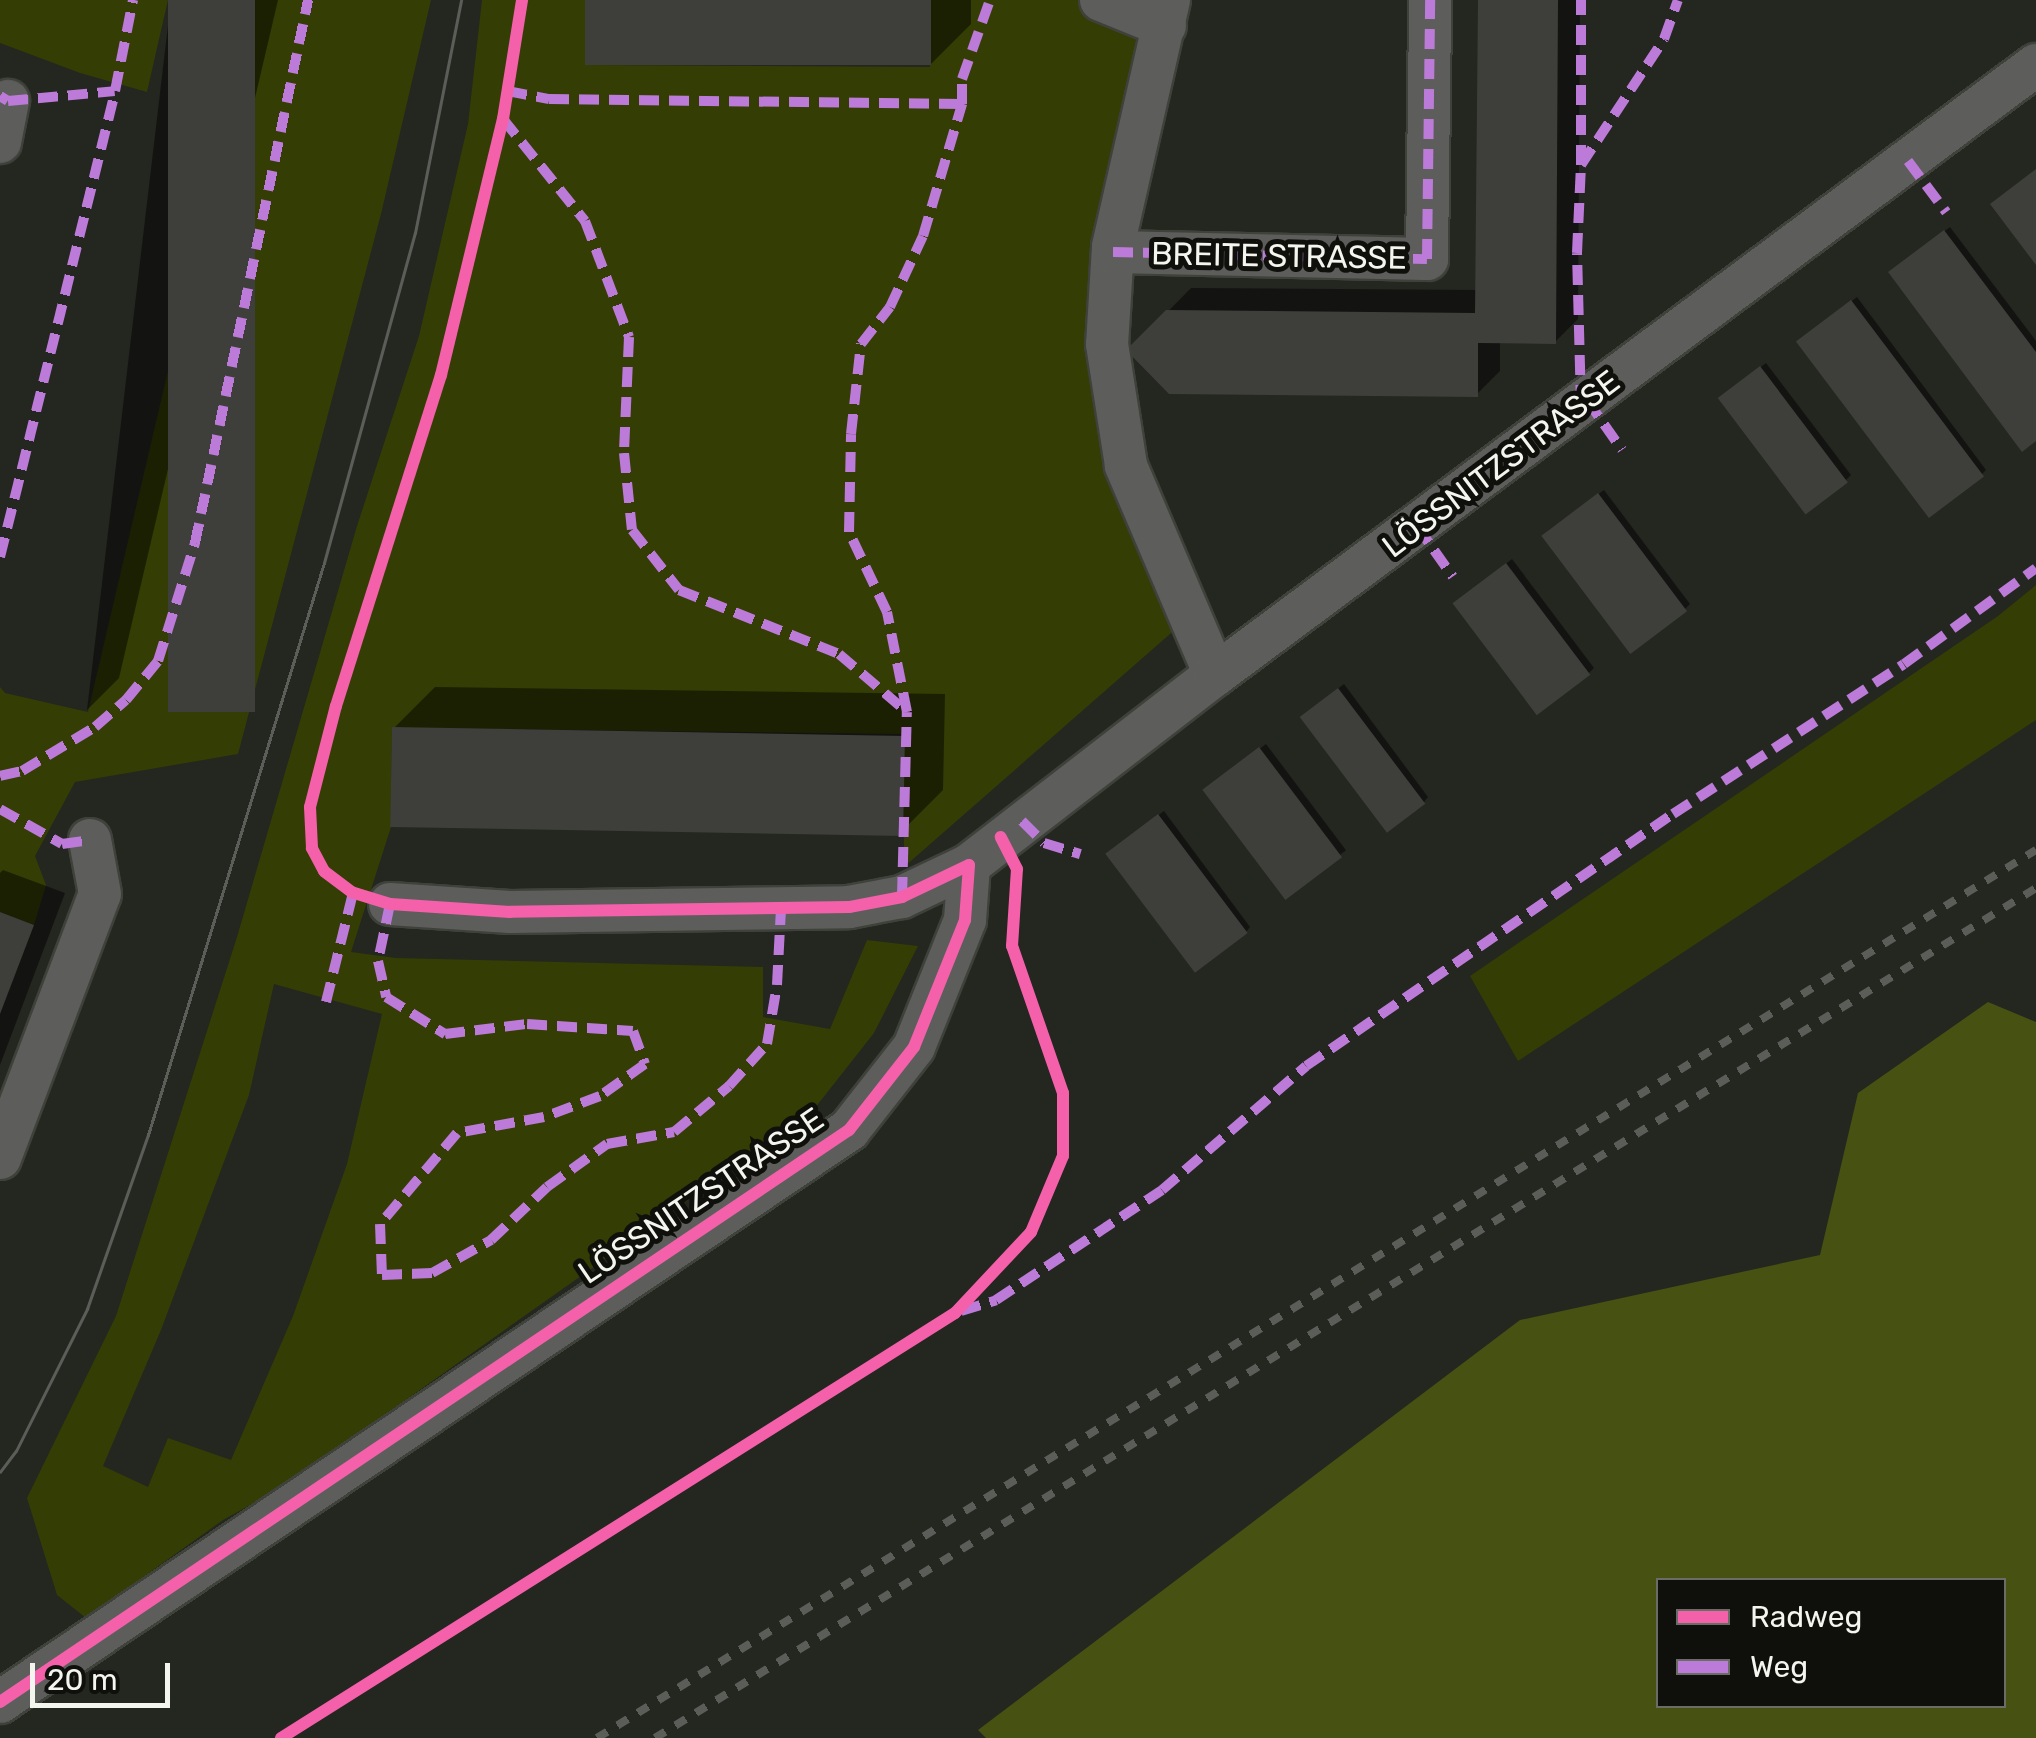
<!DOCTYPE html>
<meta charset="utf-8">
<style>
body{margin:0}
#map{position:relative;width:2036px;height:1738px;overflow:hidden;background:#242620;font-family:Rubik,sans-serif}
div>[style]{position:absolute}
.green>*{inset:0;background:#343d04}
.forest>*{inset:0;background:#465112}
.shadow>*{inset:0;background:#0007;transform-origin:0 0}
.building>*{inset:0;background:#3e3f3a;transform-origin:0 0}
.roads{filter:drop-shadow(2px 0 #3f413b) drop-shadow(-2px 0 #3f413b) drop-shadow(0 2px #3f413b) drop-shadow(0 -2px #3f413b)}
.street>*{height:42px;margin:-21px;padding:0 21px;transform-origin:21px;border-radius:21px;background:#5d5e5b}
.tram>*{height:2.5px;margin:-1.25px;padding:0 1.25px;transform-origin:1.25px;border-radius:1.25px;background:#5b5d58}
.rail>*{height:8px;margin-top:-4px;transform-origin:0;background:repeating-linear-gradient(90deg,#5b5d58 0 12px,transparent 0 24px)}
.quiet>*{height:10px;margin-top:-5px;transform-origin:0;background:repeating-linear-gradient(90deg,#bd7bd9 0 20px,transparent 0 30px)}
.cycleway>*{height:12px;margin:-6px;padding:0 6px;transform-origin:6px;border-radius:6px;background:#f560ab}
span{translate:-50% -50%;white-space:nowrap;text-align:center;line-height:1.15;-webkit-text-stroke:10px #0f100c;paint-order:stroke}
.street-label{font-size:32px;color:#f3f5ee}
.legend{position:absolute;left:1656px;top:1578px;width:350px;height:130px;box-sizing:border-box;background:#0f100c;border:2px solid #6a6c66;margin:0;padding:12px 18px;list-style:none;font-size:30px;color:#f3f5ee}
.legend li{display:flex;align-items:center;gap:20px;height:50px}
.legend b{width:50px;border:2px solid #6a6c66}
.scale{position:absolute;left:30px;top:1663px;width:140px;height:45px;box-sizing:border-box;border:5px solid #f3f5ee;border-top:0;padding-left:12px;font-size:30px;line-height:35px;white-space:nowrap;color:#f3f5ee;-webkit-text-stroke:8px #0f100c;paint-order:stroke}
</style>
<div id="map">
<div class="green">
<div style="clip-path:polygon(0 0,168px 0,147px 92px,80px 73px,0 43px)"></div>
<div style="clip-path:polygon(255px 0,431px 0,381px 214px,238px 754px,75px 782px,35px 856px,46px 885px,34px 925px,0 912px,0 687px,5px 693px,88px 712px)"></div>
<div style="clip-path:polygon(evenodd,482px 0,585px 0,586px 65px,930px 67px,931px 0,1165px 0,1104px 347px,1186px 620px,904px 867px,904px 734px,392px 728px,391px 827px,351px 952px,396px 958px,763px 967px,763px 1017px,830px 1029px,867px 940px,918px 946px,874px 1033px,800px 1127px,714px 1182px,281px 1488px,223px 1520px,86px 1618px,57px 1595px,27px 1498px,116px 1316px,237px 937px,357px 526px,419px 336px,468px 124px,482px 0,274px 984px,382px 1014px,347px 1164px,293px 1316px,231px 1460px,168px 1438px,148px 1487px,103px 1466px,161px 1330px,249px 1095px,274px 984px)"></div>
<div style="clip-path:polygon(2036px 585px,2036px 720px,1518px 1061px,1470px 976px,1998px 616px)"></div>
</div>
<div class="forest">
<div style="clip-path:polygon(evenodd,1988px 1002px,2036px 1022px,2036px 1738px,986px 1738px,978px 1730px,1520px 1320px,1820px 1255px,1858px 1093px,1988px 1002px,1658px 1580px,2004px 1580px,2004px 1706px,1658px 1706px,1658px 1580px)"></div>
</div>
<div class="shadow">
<div style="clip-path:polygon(171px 0,278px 0,119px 678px,87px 710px)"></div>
<div style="clip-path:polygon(588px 0,971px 0,971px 24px,930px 65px)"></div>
<div style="clip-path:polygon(1480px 0,1580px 0,1578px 319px,1555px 342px,1500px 341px,1500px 371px,1477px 394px,1130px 350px,1191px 288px,1478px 290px)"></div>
<div style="clip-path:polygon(1950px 227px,2036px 341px,2036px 438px,1896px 267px)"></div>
<div style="clip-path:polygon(1857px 297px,1986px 470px,1981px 475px,1805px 336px)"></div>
<div style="clip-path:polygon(1766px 363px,1851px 475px,1846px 480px,1726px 394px)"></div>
<div style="clip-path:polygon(1604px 490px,1690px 604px,1685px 609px,1549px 530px)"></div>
<div style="clip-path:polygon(1512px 559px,1594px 668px,1589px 673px,1460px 599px)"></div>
<div style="clip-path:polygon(1344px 684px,1428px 797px,1424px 802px,1308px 712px)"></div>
<div style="clip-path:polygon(435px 687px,945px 694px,943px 790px,902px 831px,394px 728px)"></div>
<div style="left:1266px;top:744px;width:133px;height:68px;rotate:53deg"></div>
<div style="clip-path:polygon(1164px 811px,1250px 927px,1246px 932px,1113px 849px)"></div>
<div style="clip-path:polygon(3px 870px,65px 893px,0 1065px,0 873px)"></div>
</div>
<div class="building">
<div style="left:168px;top:0;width:87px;height:712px"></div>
<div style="left:585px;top:0;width:346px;height:65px"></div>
<div style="clip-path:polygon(1478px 0,1558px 0,1556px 344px,1478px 343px,1478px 397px,1169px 394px,1126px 350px,1166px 310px,1475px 313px)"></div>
<div style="clip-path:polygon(2036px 169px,2036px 265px,1990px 204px)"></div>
<div style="clip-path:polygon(1944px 230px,2036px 352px,2036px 441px,2022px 452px,1888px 272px)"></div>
<div style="left:1851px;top:300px;width:221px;height:69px;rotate:53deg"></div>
<div style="left:1760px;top:366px;width:146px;height:53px;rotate:53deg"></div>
<div style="left:1598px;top:493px;width:148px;height:71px;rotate:53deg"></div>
<div style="left:1506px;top:563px;width:140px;height:67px;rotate:53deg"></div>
<div style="left:1338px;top:688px;width:145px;height:48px;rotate:53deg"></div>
<div style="left:392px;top:727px;width:513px;height:100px;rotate:1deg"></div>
<div style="left:1259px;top:747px;width:138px;height:71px;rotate:53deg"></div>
<div style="left:1158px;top:814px;width:149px;height:66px;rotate:53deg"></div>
<div style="clip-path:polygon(0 912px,34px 925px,0 1014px)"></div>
</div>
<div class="roads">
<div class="street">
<div style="left:1101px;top:0;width:69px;rotate:22.1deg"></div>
<div style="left:1169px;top:0;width:253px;rotate:102.8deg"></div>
<div style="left:1113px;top:247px;width:97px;rotate:93.5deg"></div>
<div style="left:1107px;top:344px;width:123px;rotate:81.1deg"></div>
<div style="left:1126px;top:466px;width:227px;rotate:66.9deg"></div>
<div style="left:0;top:142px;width:42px;rotate:-79deg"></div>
<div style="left:1113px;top:252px;width:314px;rotate:1.3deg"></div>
<div style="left:1427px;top:259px;width:259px;rotate:-89.3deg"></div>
<div style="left:390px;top:904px;width:120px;rotate:3.8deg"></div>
<div style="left:510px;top:912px;width:339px;rotate:-0.8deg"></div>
<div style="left:849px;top:907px;width:54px;rotate:-10.7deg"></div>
<div style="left:902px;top:897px;width:74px;rotate:-25.5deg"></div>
<div style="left:969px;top:865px;width:311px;rotate:-37.7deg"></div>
<div style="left:1215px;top:675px;width:1023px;rotate:-36.61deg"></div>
<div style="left:0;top:1158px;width:282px;rotate:-69.3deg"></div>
<div style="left:100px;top:894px;width:55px;rotate:-100.5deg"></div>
<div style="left:0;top:1702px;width:1024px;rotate:-33.97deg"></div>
<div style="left:849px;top:1130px;width:105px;rotate:-51.9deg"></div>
<div style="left:914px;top:1047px;width:137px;rotate:-68.1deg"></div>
<div style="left:965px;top:920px;width:55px;rotate:-85.8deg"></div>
</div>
</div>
<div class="tram">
<div style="left:0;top:1472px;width:26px;rotate:-53deg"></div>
<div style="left:16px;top:1451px;width:159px;rotate:-63.4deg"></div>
<div style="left:87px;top:1309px;width:184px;rotate:-70.7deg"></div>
<div style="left:148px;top:1135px;width:598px;rotate:-72.9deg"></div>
<div style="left:324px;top:563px;width:342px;rotate:-74.6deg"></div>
<div style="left:415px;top:233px;width:237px;rotate:-78.8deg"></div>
</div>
<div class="rail">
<div style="left:597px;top:1738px;width:1691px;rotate:-31.68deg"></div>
<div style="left:655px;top:1738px;width:1622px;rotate:-31.61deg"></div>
</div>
<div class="quiet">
<div style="left:507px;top:91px;width:43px;rotate:10.8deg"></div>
<div style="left:549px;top:99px;width:413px;rotate:0.7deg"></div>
<div style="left:0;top:96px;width:9px;rotate:32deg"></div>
<div style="left:8px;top:101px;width:107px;rotate:-5.3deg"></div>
<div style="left:115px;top:91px;width:93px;rotate:-78.8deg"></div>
<div style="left:503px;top:119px;width:131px;rotate:51.2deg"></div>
<div style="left:585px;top:221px;width:124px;rotate:69.2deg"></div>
<div style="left:629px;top:337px;width:116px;rotate:92.5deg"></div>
<div style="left:624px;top:453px;width:77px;rotate:84.1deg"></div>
<div style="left:632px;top:530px;width:76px;rotate:51.9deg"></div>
<div style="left:679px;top:590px;width:172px;rotate:21.8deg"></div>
<div style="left:839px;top:654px;width:89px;rotate:40.5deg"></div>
<div style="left:1908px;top:161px;width:64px;rotate:53.3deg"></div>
<div style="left:1581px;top:165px;width:165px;rotate:-90deg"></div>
<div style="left:1113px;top:252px;width:314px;rotate:1.3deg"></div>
<div style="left:1427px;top:259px;width:259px;rotate:-89.3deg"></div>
<div style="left:1587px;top:400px;width:61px;rotate:55deg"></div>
<div style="left:1581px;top:405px;width:152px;rotate:-91.5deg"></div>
<div style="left:1577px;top:253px;width:88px;rotate:-87.4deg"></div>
<div style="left:1581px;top:165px;width:151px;rotate:-56.6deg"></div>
<div style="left:1664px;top:39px;width:41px;rotate:-70.3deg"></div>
<div style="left:1417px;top:526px;width:62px;rotate:54.8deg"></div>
<div style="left:0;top:557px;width:480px;rotate:-76.1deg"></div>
<div style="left:0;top:776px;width:23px;rotate:-13deg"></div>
<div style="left:22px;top:771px;width:85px;rotate:-31.1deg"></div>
<div style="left:95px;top:727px;width:41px;rotate:-41.1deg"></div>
<div style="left:126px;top:700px;width:50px;rotate:-50.6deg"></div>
<div style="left:158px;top:661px;width:124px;rotate:-72.6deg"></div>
<div style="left:195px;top:543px;width:555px;rotate:-78.24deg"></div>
<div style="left:0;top:809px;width:71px;rotate:29.4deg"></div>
<div style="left:62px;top:844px;width:28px;rotate:-8deg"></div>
<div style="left:1022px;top:821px;width:31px;rotate:45deg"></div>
<div style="left:1044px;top:843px;width:38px;rotate:17deg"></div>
<div style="left:902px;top:897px;width:185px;rotate:-88.5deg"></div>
<div style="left:907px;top:712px;width:102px;rotate:-101.3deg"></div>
<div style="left:887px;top:612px;width:89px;rotate:-115.4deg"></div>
<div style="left:849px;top:532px;width:98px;rotate:-88.8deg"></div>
<div style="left:851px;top:434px;width:91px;rotate:-83.7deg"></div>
<div style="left:861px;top:344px;width:47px;rotate:-51.9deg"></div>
<div style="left:890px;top:307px;width:78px;rotate:-65.1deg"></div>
<div style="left:923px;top:236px;width:138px;rotate:-73.5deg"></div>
<div style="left:962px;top:104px;width:25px;rotate:-90deg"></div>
<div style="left:962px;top:79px;width:84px;rotate:-70.5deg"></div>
<div style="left:390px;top:904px;width:58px;rotate:101.9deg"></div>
<div style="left:378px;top:961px;width:37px;rotate:77deg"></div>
<div style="left:386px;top:997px;width:70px;rotate:32.1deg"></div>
<div style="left:445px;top:1034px;width:83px;rotate:-7deg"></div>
<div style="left:527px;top:1024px;width:106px;rotate:3.8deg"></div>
<div style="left:633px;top:1031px;width:35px;rotate:70deg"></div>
<div style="left:645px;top:1064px;width:55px;rotate:144.6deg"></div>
<div style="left:600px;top:1096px;width:60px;rotate:159.4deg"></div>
<div style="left:544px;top:1117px;width:88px;rotate:169.6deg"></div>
<div style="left:457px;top:1133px;width:119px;rotate:130.2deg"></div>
<div style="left:380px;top:1224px;width:51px;rotate:87.8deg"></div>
<div style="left:382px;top:1275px;width:50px;rotate:-2.3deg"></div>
<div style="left:432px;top:1273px;width:68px;rotate:-29.2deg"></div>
<div style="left:491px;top:1240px;width:77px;rotate:-43.4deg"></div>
<div style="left:547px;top:1187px;width:74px;rotate:-35.6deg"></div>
<div style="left:607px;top:1144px;width:68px;rotate:-10.2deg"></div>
<div style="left:674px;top:1132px;width:72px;rotate:-39.9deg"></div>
<div style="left:729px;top:1086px;width:57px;rotate:-47.9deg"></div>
<div style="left:767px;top:1044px;width:60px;rotate:-80.4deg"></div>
<div style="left:777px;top:985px;width:76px;rotate:-87deg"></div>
<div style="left:326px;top:1002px;width:112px;rotate:-76.1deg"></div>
<div style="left:961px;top:1311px;width:37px;rotate:-17deg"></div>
<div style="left:996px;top:1300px;width:199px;rotate:-33.5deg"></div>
<div style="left:1162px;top:1190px;width:190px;rotate:-40.7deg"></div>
<div style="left:1306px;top:1066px;width:445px;rotate:-34.5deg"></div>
<div style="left:1673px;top:814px;width:275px;rotate:-33deg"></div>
<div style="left:1904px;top:664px;width:163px;rotate:-36deg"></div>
</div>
<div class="cycleway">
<div style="left:0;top:1702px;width:1024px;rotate:-33.97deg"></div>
<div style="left:849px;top:1130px;width:105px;rotate:-51.9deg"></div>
<div style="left:914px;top:1047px;width:137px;rotate:-68.1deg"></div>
<div style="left:965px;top:920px;width:55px;rotate:-85.8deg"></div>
<div style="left:969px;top:865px;width:74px;rotate:154.5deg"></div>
<div style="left:902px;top:897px;width:54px;rotate:169.3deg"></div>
<div style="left:849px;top:907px;width:339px;rotate:179.2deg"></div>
<div style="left:510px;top:912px;width:120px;rotate:-176.2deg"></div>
<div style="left:390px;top:904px;width:39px;rotate:-163deg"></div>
<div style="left:353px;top:893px;width:36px;rotate:-143deg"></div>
<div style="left:324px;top:871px;width:26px;rotate:-118deg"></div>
<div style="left:312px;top:848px;width:41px;rotate:-92.8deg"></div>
<div style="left:310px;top:807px;width:104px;rotate:-75.6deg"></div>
<div style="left:336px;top:706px;width:347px;rotate:-72.4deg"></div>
<div style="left:441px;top:375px;width:263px;rotate:-76.4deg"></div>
<div style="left:503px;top:119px;width:121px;rotate:-80.9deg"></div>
<div style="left:281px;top:1738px;width:797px;rotate:-32.23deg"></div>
<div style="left:955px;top:1313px;width:111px;rotate:-46.8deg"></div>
<div style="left:1031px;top:1232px;width:82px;rotate:-67.2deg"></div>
<div style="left:1063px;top:1156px;width:63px;rotate:-90deg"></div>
<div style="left:1063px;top:1093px;width:156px;rotate:-109.1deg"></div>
<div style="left:1012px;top:946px;width:77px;rotate:-86.3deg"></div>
<div style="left:1017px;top:869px;width:36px;rotate:-117deg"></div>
</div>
<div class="street-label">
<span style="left:1279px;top:256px;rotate:1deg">BREITE STRASSE</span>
<span style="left:1501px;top:464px;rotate:-37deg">LÖSSNITZSTRASSE</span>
<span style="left:701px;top:1196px;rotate:-34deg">LÖSSNITZSTRASSE</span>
</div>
<ul class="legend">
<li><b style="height:12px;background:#f560ab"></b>Radweg</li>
<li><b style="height:12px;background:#bd7bd9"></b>Weg</li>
</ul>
<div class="scale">20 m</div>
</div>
